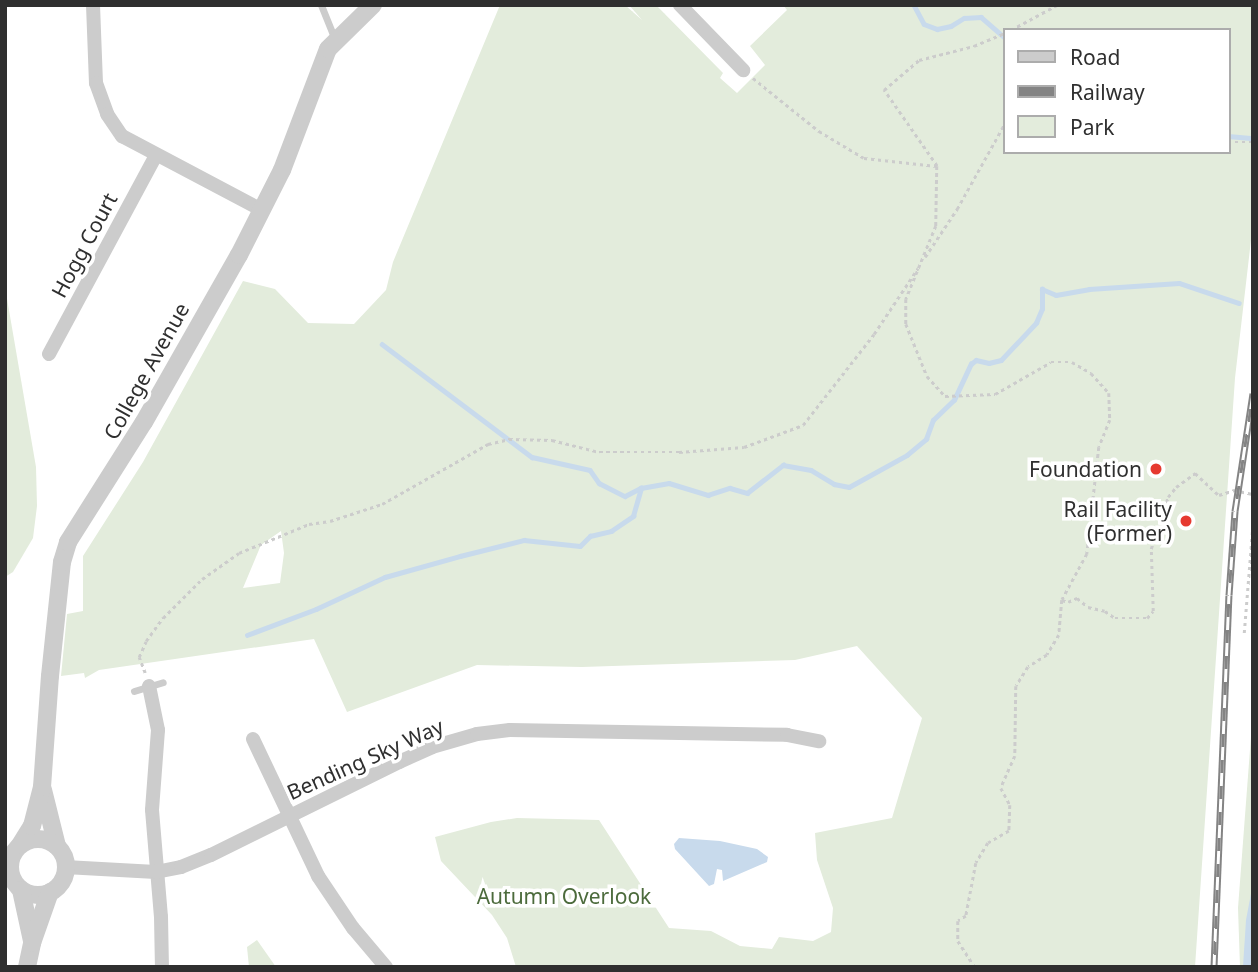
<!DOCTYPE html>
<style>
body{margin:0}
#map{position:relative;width:1258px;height:972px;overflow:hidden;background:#fff;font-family:"Noto Sans",sans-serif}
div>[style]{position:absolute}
.green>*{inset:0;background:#e3ecdc}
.water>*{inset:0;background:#c8daec}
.stream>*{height:4.5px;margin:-2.25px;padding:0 2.25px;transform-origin:2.25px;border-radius:2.25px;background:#c8daec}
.path>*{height:2.5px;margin-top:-1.25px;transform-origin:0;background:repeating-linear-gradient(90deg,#ccc 0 3.5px,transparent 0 7px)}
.service>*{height:7px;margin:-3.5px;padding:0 3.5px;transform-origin:3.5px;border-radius:3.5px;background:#ccc}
.minor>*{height:14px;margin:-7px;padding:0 7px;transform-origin:7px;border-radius:7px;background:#ccc}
.tertiary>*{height:18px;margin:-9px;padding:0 9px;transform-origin:9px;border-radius:9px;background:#ccc}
.tertiary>.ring{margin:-9px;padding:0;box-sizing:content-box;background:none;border:18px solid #ccc;border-radius:50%}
.rail>*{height:7px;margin-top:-3.5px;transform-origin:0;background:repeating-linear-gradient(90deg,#fff 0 13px,#848484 0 26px);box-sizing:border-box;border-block:2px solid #848484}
.dots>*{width:19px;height:19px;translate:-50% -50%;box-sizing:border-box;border:4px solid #fff;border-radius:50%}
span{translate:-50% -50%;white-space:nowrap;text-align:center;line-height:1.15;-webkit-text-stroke:7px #fff;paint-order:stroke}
.street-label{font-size:21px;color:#2f2f2f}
.poi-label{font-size:21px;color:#2f2f2f}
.right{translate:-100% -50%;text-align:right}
.park-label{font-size:21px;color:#4c6b3c}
.frame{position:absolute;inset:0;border:7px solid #2f2f2f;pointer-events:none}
.legend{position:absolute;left:1003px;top:28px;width:228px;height:126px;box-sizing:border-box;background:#fff;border:2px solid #acacac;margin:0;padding:9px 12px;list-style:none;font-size:21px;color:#2f2f2f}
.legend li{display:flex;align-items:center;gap:14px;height:35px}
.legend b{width:35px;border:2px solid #acacac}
</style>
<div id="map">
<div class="green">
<div style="clip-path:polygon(evenodd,500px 5px,625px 5px,642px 20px,629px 5px,656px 5px,723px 73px,720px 78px,737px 93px,765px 65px,750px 46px,787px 10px,783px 5px,1253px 5px,1253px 223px,1235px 378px,1195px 967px,516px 967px,507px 938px,492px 915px,441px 861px,435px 837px,491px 822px,517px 818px,599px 820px,669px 928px,711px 931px,740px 946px,772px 949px,779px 937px,813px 941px,831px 932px,833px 908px,817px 860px,815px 833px,892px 818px,922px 718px,857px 646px,795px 660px,582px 667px,477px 665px,347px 712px,314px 639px,99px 670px,85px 678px,84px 673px,61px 676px,67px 614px,83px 611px,83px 556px,143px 462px,243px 281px,275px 289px,308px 323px,354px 324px,386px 290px,393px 262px,500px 5px,1004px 30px,1228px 30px,1228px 152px,1004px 152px,1004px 30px,500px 5px,281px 531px,284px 553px,280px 583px,243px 588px,261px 545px,281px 531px)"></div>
<div style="clip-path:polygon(5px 287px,36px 467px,37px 506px,33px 538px,13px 572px,5px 577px)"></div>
<div style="clip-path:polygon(1253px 710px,1253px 967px,1240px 967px,1238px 908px)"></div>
<div style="clip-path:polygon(257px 940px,276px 967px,249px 967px,247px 947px)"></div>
</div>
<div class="water">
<div style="clip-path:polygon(679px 838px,720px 841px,757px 849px,768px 857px,767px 862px,723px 881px,722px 870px,717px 869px,714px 884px,709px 886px,675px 849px,674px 844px)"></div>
<div style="clip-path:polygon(1253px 883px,1253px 967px,1243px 967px,1246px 920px)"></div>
</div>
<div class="stream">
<div style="left:914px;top:5px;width:21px;rotate:62deg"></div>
<div style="left:924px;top:24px;width:14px;rotate:21deg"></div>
<div style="left:937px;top:29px;width:14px;rotate:-12deg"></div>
<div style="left:951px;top:26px;width:15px;rotate:-32deg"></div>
<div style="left:964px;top:18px;width:17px;rotate:-3deg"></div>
<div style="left:981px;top:17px;width:30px;rotate:41deg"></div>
<div style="left:1228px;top:136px;width:25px;rotate:5deg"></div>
<div style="left:382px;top:344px;width:188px;rotate:37deg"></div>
<div style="left:532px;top:457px;width:59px;rotate:12.6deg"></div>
<div style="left:590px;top:470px;width:16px;rotate:55deg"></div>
<div style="left:599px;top:483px;width:29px;rotate:27deg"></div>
<div style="left:625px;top:496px;width:18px;rotate:-27deg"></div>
<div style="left:641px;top:488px;width:28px;rotate:-10deg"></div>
<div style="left:669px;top:483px;width:41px;rotate:17.1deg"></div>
<div style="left:708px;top:495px;width:23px;rotate:-18deg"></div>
<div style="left:730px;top:488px;width:18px;rotate:16deg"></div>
<div style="left:747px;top:493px;width:46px;rotate:-37.9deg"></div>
<div style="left:783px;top:465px;width:28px;rotate:10deg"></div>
<div style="left:811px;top:470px;width:27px;rotate:31deg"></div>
<div style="left:834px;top:484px;width:15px;rotate:11deg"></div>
<div style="left:849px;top:487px;width:66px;rotate:-28.9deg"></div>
<div style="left:907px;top:455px;width:25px;rotate:-40deg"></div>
<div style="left:926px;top:439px;width:20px;rotate:-70deg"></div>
<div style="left:933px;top:420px;width:29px;rotate:-44deg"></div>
<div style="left:954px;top:400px;width:40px;rotate:-65deg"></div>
<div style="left:971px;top:364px;width:6px;rotate:-39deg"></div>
<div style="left:976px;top:360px;width:13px;rotate:13deg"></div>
<div style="left:989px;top:363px;width:12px;rotate:-14deg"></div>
<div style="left:1001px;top:360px;width:51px;rotate:-46.6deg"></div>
<div style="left:1036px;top:323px;width:15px;rotate:-67deg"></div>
<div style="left:1042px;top:309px;width:20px;rotate:-90deg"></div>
<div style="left:1042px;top:289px;width:15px;rotate:23deg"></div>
<div style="left:1056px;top:295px;width:34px;rotate:-10deg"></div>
<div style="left:1089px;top:289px;width:90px;rotate:-3.8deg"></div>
<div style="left:1179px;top:283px;width:63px;rotate:18.4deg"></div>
<div style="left:247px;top:635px;width:74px;rotate:-20.6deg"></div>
<div style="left:316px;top:609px;width:76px;rotate:-24.9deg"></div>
<div style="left:385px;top:577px;width:78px;rotate:-15.6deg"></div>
<div style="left:460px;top:556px;width:66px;rotate:-14deg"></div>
<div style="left:524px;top:540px;width:56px;rotate:6.1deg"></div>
<div style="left:580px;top:546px;width:14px;rotate:-45deg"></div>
<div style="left:590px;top:536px;width:22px;rotate:-13deg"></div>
<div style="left:611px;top:531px;width:27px;rotate:-34deg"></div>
<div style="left:633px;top:516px;width:29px;rotate:-74deg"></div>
</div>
<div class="path">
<div style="left:1011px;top:30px;width:52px;rotate:-28.5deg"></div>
<div style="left:753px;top:78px;width:85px;rotate:38.8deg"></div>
<div style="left:819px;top:131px;width:52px;rotate:31deg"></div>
<div style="left:864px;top:158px;width:73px;rotate:6.3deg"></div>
<div style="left:937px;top:166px;width:60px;rotate:91deg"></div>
<div style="left:936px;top:226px;width:79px;rotate:112.3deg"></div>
<div style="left:906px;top:299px;width:25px;rotate:90deg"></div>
<div style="left:906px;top:324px;width:56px;rotate:68deg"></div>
<div style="left:927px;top:376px;width:27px;rotate:48deg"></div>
<div style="left:945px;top:396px;width:50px;rotate:-2.3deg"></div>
<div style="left:995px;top:394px;width:64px;rotate:-29.7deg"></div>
<div style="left:1051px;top:362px;width:21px"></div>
<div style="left:1072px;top:362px;width:22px;rotate:30deg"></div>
<div style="left:1091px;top:373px;width:27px;rotate:48deg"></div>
<div style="left:1109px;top:393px;width:27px;rotate:88deg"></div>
<div style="left:1110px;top:420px;width:29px;rotate:112deg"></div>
<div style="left:1099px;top:447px;width:108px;rotate:96.4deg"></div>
<div style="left:1087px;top:554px;width:52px;rotate:118.5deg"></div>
<div style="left:1062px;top:600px;width:35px;rotate:95deg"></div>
<div style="left:1059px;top:635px;width:23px;rotate:121deg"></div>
<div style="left:1047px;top:655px;width:22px;rotate:148deg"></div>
<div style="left:1028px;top:667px;width:22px;rotate:122deg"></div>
<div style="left:1016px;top:686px;width:70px;rotate:90.8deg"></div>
<div style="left:1015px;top:756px;width:35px;rotate:114deg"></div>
<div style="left:1001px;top:788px;width:19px;rotate:62deg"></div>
<div style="left:1010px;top:805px;width:26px;rotate:92deg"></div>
<div style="left:1009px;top:831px;width:24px;rotate:150deg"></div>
<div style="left:988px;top:843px;width:23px;rotate:121deg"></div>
<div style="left:976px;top:863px;width:54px;rotate:100.7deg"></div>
<div style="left:966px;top:916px;width:9px;rotate:148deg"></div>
<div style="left:958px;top:921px;width:20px;rotate:90deg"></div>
<div style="left:958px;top:941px;width:31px;rotate:57deg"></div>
<div style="left:1228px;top:142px;width:25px"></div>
<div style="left:937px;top:166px;width:93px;rotate:-124.9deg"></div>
<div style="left:884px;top:90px;width:46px;rotate:-40.6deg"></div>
<div style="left:919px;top:60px;width:57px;rotate:-14.3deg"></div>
<div style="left:974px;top:46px;width:33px;rotate:-23deg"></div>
<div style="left:925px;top:257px;width:58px;rotate:-56.3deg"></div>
<div style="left:957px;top:209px;width:96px;rotate:-60.8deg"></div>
<div style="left:1062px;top:600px;width:6px;rotate:18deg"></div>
<div style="left:1068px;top:602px;width:10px;rotate:-24deg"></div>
<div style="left:1077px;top:598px;width:14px;rotate:39deg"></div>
<div style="left:1088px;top:607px;width:17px;rotate:13deg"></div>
<div style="left:1105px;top:611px;width:12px;rotate:35deg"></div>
<div style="left:1115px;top:618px;width:32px"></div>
<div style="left:1147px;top:618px;width:9px;rotate:-49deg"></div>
<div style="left:1153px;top:611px;width:62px;rotate:-91.8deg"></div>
<div style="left:1151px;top:549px;width:55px;rotate:-71.9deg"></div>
<div style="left:1168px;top:497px;width:13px;rotate:-51deg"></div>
<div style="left:1176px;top:487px;width:24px;rotate:-36deg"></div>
<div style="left:1195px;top:473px;width:33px;rotate:43deg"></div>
<div style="left:1219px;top:495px;width:16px;rotate:-18deg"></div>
<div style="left:1234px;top:490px;width:19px;rotate:12deg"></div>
<div style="left:1244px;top:633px;width:113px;rotate:-85.4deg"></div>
<div style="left:145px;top:673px;width:17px;rotate:-111deg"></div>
<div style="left:139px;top:657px;width:17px;rotate:-66deg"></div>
<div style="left:146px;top:641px;width:29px;rotate:-54deg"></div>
<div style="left:163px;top:618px;width:55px;rotate:-45deg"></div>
<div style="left:202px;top:579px;width:45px;rotate:-35.1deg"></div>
<div style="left:239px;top:553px;width:76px;rotate:-22.5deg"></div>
<div style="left:309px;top:524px;width:21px;rotate:-8deg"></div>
<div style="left:330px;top:521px;width:55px;rotate:-18.1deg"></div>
<div style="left:382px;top:504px;width:122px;rotate:-29.5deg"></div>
<div style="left:488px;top:444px;width:22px;rotate:-13deg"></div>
<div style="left:509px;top:439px;width:43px;rotate:1.3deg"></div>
<div style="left:552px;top:440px;width:49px;rotate:14.3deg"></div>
<div style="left:599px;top:452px;width:80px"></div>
<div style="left:679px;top:452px;width:65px;rotate:-4.4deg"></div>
<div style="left:744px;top:447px;width:63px;rotate:-20.4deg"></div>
<div style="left:803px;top:425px;width:115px;rotate:-52deg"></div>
<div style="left:874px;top:334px;width:79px;rotate:-56.3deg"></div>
</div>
<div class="service">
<div style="left:321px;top:5px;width:37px;rotate:68deg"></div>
<div style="left:134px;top:691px;width:30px;rotate:-17deg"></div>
</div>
<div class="minor">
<div style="left:93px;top:5px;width:78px;rotate:87.8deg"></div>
<div style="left:96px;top:83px;width:33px;rotate:70deg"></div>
<div style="left:107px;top:114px;width:27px;rotate:56deg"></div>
<div style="left:122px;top:136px;width:158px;rotate:27.9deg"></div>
<div style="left:680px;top:5px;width:91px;rotate:45.9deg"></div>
<div style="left:49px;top:354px;width:226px;rotate:-61.7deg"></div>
<div style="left:149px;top:686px;width:45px;rotate:78.4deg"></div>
<div style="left:158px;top:730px;width:80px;rotate:94.3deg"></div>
<div style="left:152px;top:810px;width:107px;rotate:85.2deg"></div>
<div style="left:161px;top:917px;width:50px;rotate:88.9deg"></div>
<div style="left:253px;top:739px;width:152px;rotate:64.6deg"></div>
<div style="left:318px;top:876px;width:63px;rotate:56.1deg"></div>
<div style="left:353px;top:928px;width:51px;rotate:49.8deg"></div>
<div style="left:5px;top:861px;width:5px;rotate:11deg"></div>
<div style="left:65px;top:867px;width:91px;rotate:3.1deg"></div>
<div style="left:156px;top:872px;width:25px;rotate:-11deg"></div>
<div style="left:181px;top:867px;width:32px;rotate:-22deg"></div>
<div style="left:211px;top:855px;width:210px;rotate:-26.3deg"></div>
<div style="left:399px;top:762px;width:36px;rotate:-24deg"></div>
<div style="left:432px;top:747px;width:47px;rotate:-16.1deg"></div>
<div style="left:477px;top:734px;width:33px;rotate:-7deg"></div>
<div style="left:510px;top:730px;width:277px;rotate:1deg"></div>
<div style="left:787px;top:735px;width:33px;rotate:11deg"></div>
</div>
<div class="tertiary">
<div style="left:43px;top:790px;width:58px;rotate:76deg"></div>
<div class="ring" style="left:10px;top:839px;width:38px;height:38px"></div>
<div style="left:20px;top:845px;width:22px;rotate:-58deg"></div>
<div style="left:32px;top:826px;width:40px;rotate:-75.6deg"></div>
<div style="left:42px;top:787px;width:111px;rotate:-85.9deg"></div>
<div style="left:50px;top:676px;width:115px;rotate:-84deg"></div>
<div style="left:62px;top:562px;width:21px;rotate:-73deg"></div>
<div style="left:68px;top:542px;width:142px;rotate:-57.7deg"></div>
<div style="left:144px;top:422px;width:192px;rotate:-60.4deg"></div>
<div style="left:239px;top:255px;width:95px;rotate:-63.2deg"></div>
<div style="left:282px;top:170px;width:129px;rotate:-69.2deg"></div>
<div style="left:328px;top:49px;width:63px;rotate:-44.4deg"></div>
<div style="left:21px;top:890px;width:52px;rotate:77.8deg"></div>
<div style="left:27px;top:967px;width:25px;rotate:-78deg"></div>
<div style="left:32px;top:943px;width:54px;rotate:-70.6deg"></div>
</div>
<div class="rail">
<div style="left:1214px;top:967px;width:372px;rotate:-87.7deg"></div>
<div style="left:1229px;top:595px;width:84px;rotate:-85.9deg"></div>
<div style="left:1235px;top:511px;width:119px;rotate:-81.3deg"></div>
</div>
<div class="dots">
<div style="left:1156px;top:469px;background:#e63930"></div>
<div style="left:1186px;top:521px;background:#e63930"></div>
</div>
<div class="street-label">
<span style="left:84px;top:245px;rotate:-62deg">Hogg Court</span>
<span style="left:146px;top:371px;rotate:-61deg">College Avenue</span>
<span style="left:365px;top:759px;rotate:-24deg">Bending Sky Way</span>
</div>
<div class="poi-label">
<span class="right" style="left:1142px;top:469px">Foundation</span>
<span class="right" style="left:1172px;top:521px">Rail Facility<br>(Former)</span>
</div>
<div class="park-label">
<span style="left:564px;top:896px">Autumn Overlook</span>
</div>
<div class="frame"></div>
<ul class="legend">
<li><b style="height:9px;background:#ccc"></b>Road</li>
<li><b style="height:9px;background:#848484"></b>Railway</li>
<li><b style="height:19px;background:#e3ecdc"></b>Park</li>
</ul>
</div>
